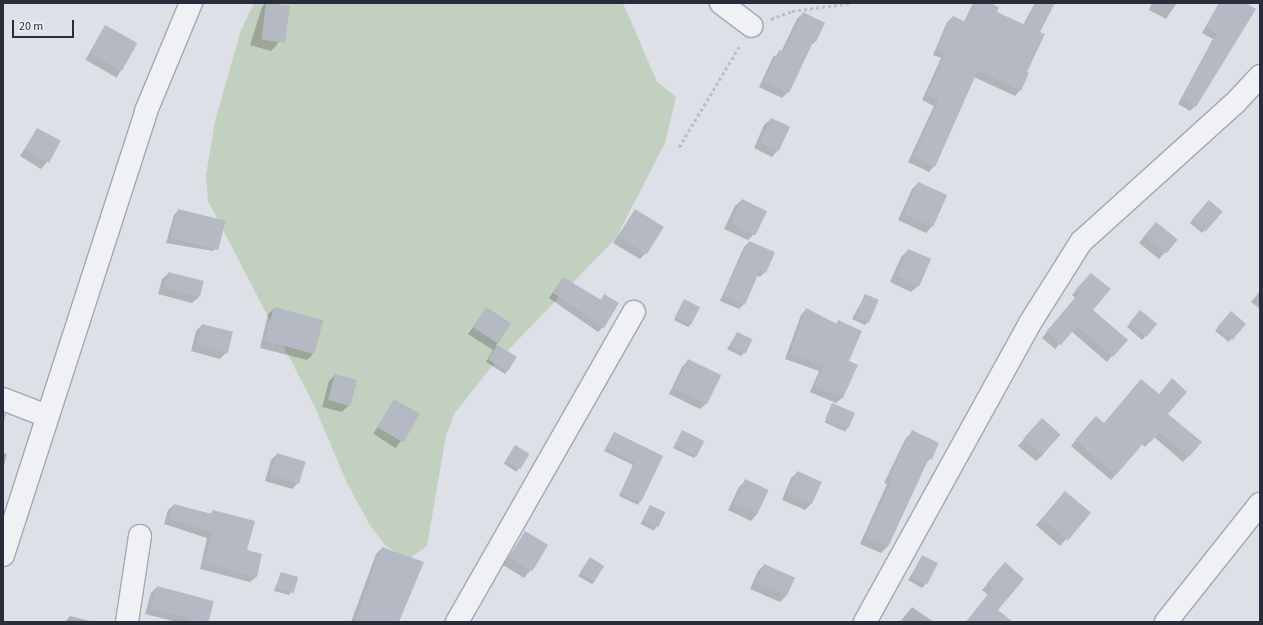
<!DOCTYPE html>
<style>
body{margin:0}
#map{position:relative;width:1263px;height:625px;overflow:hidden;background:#dee0e7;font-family:"Source Sans 3",sans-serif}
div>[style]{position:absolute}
.green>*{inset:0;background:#c2d0bf}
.shadow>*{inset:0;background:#0003;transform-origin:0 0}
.building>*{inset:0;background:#b5b9c3;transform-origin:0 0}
.path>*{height:2.5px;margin-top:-1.25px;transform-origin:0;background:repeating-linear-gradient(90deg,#bcbec5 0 3px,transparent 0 6px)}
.roads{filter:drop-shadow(1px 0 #a4a7b0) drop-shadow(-1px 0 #a4a7b0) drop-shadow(0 1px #a4a7b0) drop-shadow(0 -1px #a4a7b0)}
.minor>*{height:22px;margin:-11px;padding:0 11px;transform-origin:11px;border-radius:11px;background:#f0f1f5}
span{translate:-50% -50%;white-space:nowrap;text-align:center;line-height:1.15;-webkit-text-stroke:3.5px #edeff4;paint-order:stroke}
.frame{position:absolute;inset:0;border:4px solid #282d3c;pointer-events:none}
.scale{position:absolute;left:12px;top:20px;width:62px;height:18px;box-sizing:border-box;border:2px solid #282d3c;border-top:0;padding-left:5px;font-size:12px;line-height:14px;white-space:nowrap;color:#282d3c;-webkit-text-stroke:3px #edeff4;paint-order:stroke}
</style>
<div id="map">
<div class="green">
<div style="clip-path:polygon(254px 3px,623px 3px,657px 82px,676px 97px,665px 143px,616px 238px,488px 371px,455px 413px,446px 435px,427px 546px,407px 560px,385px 545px,369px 524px,346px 481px,314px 405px,208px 201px,206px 175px,215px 121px,241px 30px)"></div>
</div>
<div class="shadow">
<div style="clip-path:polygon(265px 3px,289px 7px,277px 45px,271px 51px,250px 45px,262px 7px)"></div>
<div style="clip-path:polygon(973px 3px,988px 3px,996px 13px,1023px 25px,1035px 3px,1054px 3px,1039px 32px,1020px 90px,1015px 96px,974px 77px,934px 166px,929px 172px,908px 162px,934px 106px,922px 100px,941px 58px,933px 55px,947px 22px,953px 17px,964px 22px)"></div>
<div style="clip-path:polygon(1152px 3px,1177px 3px,1166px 19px,1149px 10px)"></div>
<div style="clip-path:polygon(1219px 3px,1244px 3px,1195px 106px,1190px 111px,1178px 104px,1213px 39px,1202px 33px)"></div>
<div style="clip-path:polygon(803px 13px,816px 41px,809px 47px,788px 92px,782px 98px,759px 87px,773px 57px,781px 52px,797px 19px)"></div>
<div style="left:105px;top:26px;width:36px;height:39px;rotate:30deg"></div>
<div style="clip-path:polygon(771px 119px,778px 150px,772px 157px,754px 148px,764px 125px)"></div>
<div style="clip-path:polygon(37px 129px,47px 162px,41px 169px,20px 156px)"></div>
<div style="clip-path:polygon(918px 183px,932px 226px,926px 233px,898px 220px,912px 189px)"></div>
<div style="clip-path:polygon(742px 200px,754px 234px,748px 240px,724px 229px,735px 206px)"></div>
<div style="clip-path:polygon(1206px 204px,1221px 212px,1202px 233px,1190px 223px)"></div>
<div style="clip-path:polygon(179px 210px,218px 246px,213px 251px,166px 243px,174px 215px)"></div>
<div style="clip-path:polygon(635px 210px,646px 253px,640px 259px,613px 243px)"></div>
<div style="clip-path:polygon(1150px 229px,1176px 240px,1159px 259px,1139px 243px)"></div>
<div style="clip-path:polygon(749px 242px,765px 272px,760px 277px,757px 276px,744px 304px,739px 309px,720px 301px,744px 247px)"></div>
<div style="clip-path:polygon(908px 250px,918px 286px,911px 292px,890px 282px,901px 257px)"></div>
<div style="clip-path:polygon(169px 273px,199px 297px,192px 303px,158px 294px,162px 279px)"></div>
<div style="clip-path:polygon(563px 278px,600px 300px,604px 296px,603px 327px,598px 332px,549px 298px)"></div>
<div style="clip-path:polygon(1086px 279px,1091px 310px,1112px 356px,1107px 362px,1071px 331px,1055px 349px,1042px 338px,1075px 298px,1072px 295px)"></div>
<div style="clip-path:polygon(1260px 291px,1260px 309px,1251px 302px)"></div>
<div style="clip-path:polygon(865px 295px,868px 322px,865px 325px,852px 319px)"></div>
<div style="clip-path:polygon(685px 300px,691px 324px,688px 327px,674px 320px)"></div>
<div style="clip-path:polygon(275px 308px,313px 354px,307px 360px,260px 348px,268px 314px)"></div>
<div style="clip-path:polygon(486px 309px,498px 343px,496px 345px,516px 358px,505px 374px,486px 362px,493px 350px,468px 334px)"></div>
<div style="clip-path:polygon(806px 309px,836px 324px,838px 322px,848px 361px,857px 365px,842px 398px,836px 403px,810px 392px,819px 371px,785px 359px,801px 315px)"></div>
<div style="clip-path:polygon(1137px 314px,1145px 337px,1142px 340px,1127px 327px)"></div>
<div style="clip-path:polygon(1228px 315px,1231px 339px,1229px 342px,1215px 331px)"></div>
<div style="clip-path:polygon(202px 325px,226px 353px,220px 359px,191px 351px,196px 331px)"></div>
<div style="clip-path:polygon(737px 333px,744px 353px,741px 356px,727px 349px)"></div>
<div style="clip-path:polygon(688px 361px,707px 403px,700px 409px,669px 394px,682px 367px)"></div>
<div style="clip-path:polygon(335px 375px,355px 381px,348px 406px,342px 412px,322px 407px,329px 381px)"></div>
<div style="left:395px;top:400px;width:27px;height:40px;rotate:33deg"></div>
<div style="left:833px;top:404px;width:23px;height:20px;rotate:25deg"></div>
<div style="clip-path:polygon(3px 413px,6px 414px,3px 424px)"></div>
<div style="clip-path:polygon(1167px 414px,1200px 443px,1183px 462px,1154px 437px,1145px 447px,1142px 444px,1111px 480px,1071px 446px,1091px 422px,1104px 424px)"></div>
<div style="clip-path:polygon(1035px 426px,1043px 455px,1036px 461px,1018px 446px)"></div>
<div style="clip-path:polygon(683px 432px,697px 455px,694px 458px,673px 448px)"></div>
<div style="clip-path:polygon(912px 432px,931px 458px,925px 464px,887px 547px,881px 553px,860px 544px,887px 484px,884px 483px,906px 438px)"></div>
<div style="clip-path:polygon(614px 433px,662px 456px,638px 505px,619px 496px,633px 465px,604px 451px)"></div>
<div style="left:515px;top:446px;width:15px;height:21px;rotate:32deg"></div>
<div style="clip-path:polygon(3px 453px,7px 454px,3px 469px)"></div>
<div style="clip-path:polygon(277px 454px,298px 483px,292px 489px,265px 481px,271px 460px)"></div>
<div style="clip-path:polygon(798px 472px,821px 482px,811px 504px,805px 510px,782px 500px,791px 478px)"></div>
<div style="clip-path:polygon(745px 481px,757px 514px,751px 521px,728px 510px,739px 487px)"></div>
<div style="clip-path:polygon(1059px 499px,1089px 513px,1060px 546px,1036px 525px)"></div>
<div style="clip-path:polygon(174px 505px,210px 514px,213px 511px,246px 550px,256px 577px,250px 582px,200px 569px,207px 538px,164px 524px,168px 510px)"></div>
<div style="left:650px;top:506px;width:15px;height:20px;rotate:28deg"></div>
<div style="clip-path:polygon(525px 533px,530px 571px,524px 578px,503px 565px)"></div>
<div style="clip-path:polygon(382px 548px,398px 622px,351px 622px,376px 554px)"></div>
<div style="clip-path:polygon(923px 556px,925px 585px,922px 588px,908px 580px)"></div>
<div style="clip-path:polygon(590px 559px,595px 581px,592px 584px,578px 576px)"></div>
<div style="clip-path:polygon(764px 565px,794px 579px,786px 596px,780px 602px,750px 589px,758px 571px)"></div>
<div style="clip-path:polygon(999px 570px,997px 610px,1002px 622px,966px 622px,988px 595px,982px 590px)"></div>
<div style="clip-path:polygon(281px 573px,296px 578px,289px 595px,274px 591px)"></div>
<div style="clip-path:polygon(157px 587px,200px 620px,177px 622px,145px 614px,151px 593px)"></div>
<div style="clip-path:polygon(912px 607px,934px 622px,900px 622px)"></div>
<div style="clip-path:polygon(70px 616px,94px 622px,65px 622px)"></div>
</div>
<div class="building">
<div style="left:266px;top:3px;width:24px;height:37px;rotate:7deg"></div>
<div style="clip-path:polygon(974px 3px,990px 3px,999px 7px,997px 12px,1025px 25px,1036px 3px,1055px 3px,1040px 32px,1045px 34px,1027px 72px,1029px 73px,1021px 91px,978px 70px,935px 167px,913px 157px,939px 100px,927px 95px,946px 53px,937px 49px,953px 16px,966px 22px)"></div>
<div style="clip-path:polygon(1220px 3px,1246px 3px,1256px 9px,1196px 107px,1182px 98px,1217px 34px,1206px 27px)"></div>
<div style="clip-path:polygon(803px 12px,825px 23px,816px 42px,814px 40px,789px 93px,764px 81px,779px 50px,784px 52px)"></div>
<div style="left:105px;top:25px;width:37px;height:32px;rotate:29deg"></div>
<div style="left:771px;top:118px;width:21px;height:27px;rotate:25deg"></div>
<div style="left:37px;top:128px;width:27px;height:25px;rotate:28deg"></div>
<div style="left:918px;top:182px;width:32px;height:35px;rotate:24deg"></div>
<div style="left:742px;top:199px;width:28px;height:27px;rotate:26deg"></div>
<div style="left:1209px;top:200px;width:18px;height:26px;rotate:41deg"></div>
<div style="left:178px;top:209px;width:49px;height:30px;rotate:14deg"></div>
<div style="left:635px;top:209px;width:34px;height:32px;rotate:32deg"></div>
<div style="left:1156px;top:222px;width:28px;height:18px;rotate:39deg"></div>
<div style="clip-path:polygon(749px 241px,775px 252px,766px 273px,760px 270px,745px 305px,724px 295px)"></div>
<div style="left:908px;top:249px;width:25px;height:30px;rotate:23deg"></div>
<div style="left:168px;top:272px;width:37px;height:16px;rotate:14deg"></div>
<div style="clip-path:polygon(1091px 273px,1111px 289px,1093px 310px,1128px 340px,1113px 357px,1077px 326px,1061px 345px,1046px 332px,1080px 292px,1076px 289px)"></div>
<div style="clip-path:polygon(563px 277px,601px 300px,604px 294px,619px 303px,604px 328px,553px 293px)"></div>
<div style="left:865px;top:294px;width:15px;height:25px;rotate:23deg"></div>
<div style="left:684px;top:299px;width:18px;height:20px;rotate:27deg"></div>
<div style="left:274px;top:307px;width:51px;height:35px;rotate:15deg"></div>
<div style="left:486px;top:307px;width:30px;height:24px;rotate:33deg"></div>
<div style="clip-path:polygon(806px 308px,837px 324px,838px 320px,862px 331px,849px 361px,858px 365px,843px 398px,815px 386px,824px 366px,790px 354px)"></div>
<div style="left:1140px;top:310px;width:22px;height:17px;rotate:39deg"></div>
<div style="left:1231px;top:311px;width:20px;height:21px;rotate:41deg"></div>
<div style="left:202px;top:324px;width:32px;height:22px;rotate:14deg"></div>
<div style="left:737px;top:332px;width:17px;height:16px;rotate:25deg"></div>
<div style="left:497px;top:345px;width:23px;height:17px;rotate:31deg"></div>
<div style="left:688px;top:359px;width:37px;height:32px;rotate:26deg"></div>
<div style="left:335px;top:374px;width:23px;height:27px;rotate:15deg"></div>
<div style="clip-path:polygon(1172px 378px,1187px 392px,1168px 414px,1202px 442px,1189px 457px,1159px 432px,1151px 442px,1147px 439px,1116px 475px,1075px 440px,1096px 416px,1104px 423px,1141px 379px,1159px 394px)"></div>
<div style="left:394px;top:399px;width:30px;height:33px;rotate:30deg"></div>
<div style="left:832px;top:403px;width:25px;height:17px;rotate:23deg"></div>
<div style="left:1042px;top:418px;width:25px;height:28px;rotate:42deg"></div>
<div style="left:682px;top:430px;width:25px;height:17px;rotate:27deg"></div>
<div style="clip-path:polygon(912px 430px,939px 443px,932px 459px,929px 458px,888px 547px,866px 537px,893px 478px,889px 476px)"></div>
<div style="clip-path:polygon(614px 432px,663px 456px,641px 502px,621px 493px,635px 462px,606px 448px)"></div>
<div style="left:515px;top:445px;width:17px;height:18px;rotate:31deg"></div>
<div style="left:277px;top:453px;width:30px;height:23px;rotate:17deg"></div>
<div style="left:797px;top:471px;width:27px;height:24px;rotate:24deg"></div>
<div style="left:745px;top:479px;width:26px;height:27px;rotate:25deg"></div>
<div style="left:1065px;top:491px;width:34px;height:36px;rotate:40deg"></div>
<div style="clip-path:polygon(174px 504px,212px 514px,213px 510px,255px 521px,247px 550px,262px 554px,257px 577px,205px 563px,212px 532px,169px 519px)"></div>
<div style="left:650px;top:505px;width:17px;height:17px;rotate:25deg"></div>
<div style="left:525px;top:531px;width:27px;height:31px;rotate:31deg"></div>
<div style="clip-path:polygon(382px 547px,424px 562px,399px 622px,366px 622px,356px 619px)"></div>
<div style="left:922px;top:555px;width:18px;height:24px;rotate:27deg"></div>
<div style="left:590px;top:557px;width:17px;height:18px;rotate:33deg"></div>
<div style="clip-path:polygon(1005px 562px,1024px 579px,998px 610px,1013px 622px,966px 622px,993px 588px,987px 583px)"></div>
<div style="left:764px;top:564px;width:34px;height:20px;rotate:24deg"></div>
<div style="left:281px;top:572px;width:18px;height:17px;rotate:16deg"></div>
<div style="left:157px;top:586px;width:59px;height:23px;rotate:15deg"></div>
</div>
<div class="path">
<div style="left:771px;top:19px;width:22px;rotate:-21deg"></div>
<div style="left:792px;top:11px;width:60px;rotate:-7.7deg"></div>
<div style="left:679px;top:147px;width:119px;rotate:-59.1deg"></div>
</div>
<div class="roads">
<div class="minor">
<div style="left:721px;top:3px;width:38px;rotate:37deg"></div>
<div style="left:3px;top:399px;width:47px;rotate:21.1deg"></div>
<div style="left:3px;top:555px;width:466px;rotate:-72.1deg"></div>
<div style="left:146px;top:111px;width:117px;rotate:-67.4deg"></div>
<div style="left:127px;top:622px;width:87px;rotate:-81.4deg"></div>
<div style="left:457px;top:622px;width:357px;rotate:-60.3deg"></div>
<div style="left:865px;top:622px;width:342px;rotate:-61.1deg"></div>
<div style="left:1030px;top:323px;width:96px;rotate:-57.8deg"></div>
<div style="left:1081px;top:242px;width:207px;rotate:-42.1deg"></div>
<div style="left:1235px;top:103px;width:37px;rotate:-47deg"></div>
<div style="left:1166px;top:622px;width:151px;rotate:-51.5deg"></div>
</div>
</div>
<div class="frame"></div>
<div class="scale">20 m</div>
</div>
